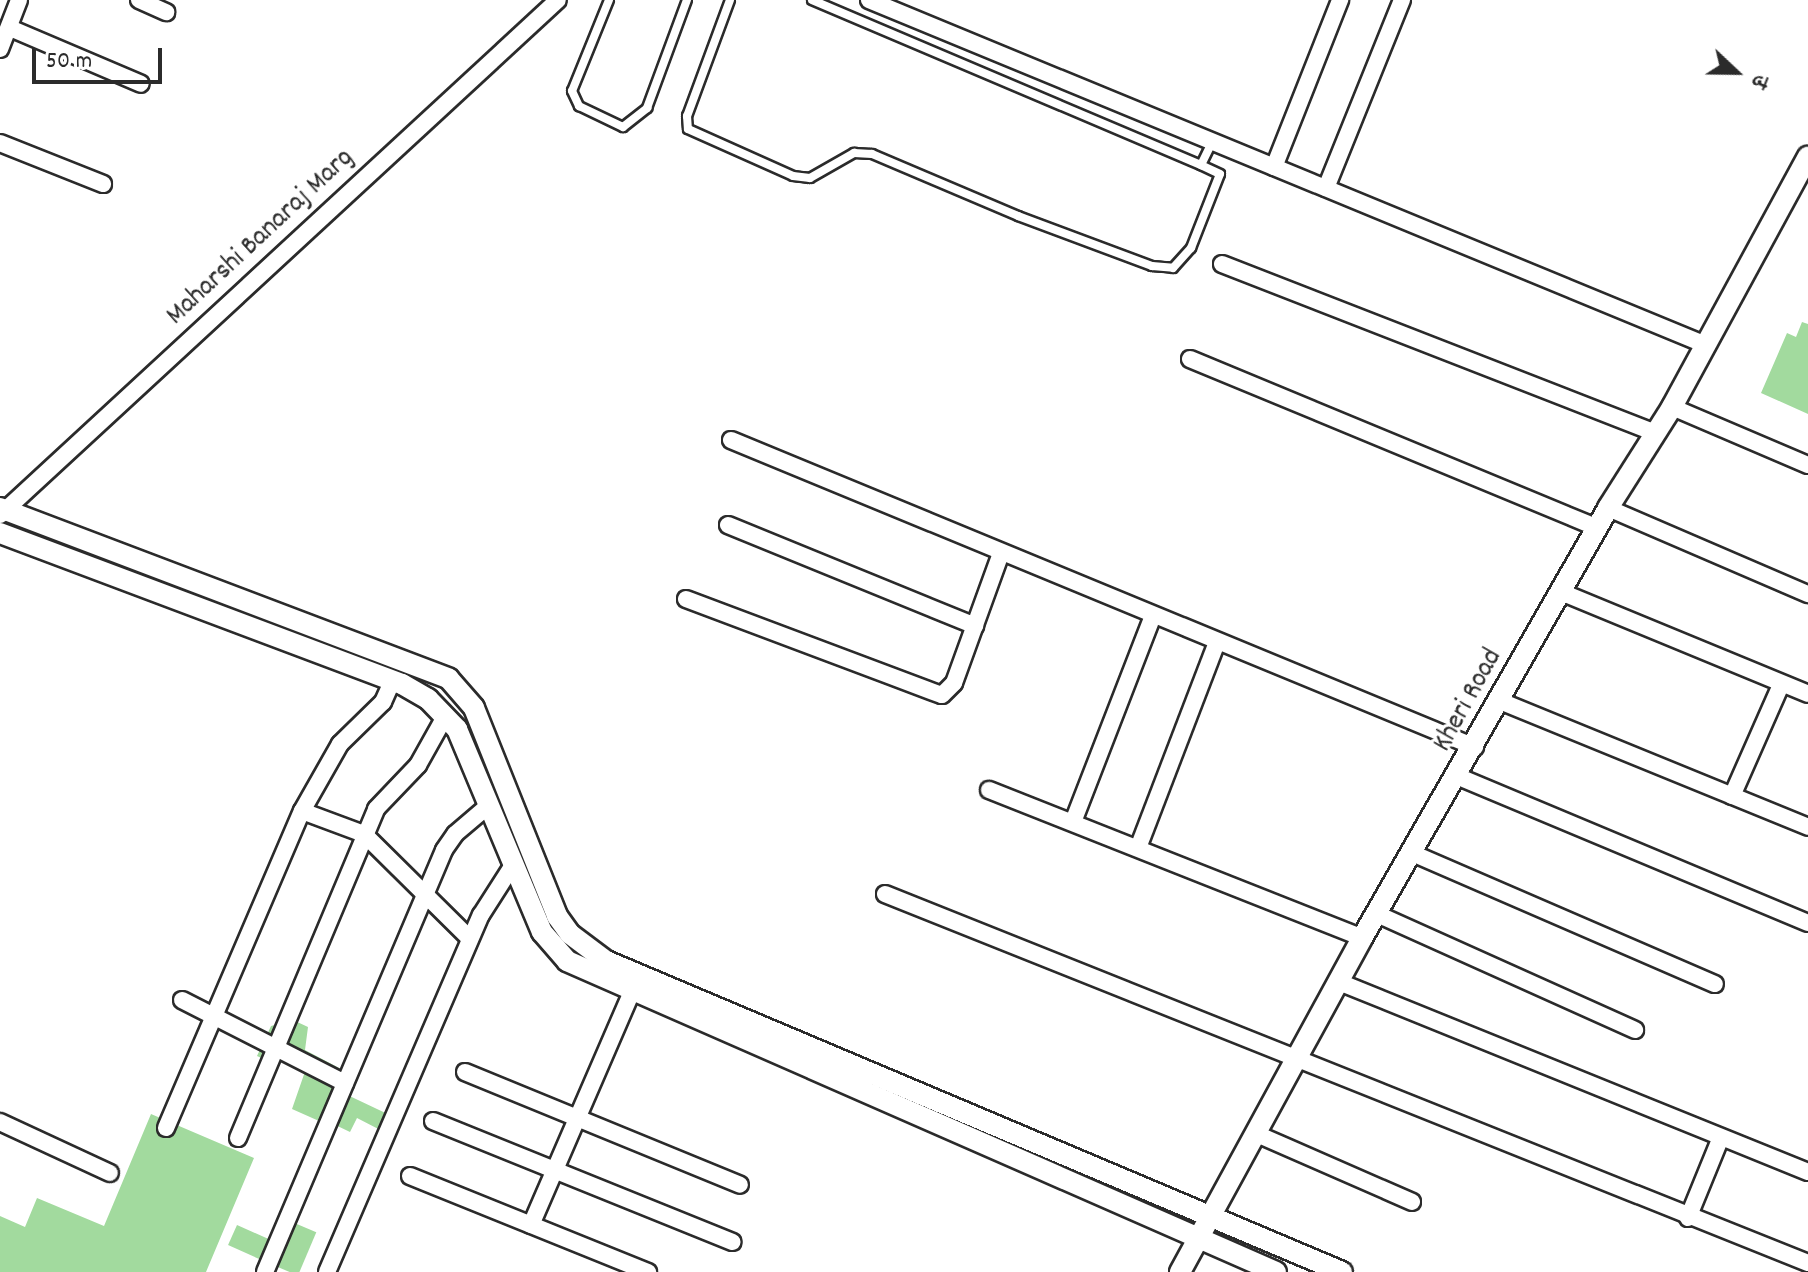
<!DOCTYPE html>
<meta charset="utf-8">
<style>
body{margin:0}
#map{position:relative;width:1808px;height:1272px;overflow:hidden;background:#fff;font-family:Dekko,"Playpen Sans Deva",sans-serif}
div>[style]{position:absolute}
.green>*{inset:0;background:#a2da9e;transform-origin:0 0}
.roads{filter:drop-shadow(2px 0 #2b2b2b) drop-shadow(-2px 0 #2b2b2b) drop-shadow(0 2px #2b2b2b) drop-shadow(0 -2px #2b2b2b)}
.service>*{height:8px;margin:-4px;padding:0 4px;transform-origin:4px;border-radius:4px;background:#fff}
.minor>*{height:16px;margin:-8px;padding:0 8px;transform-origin:8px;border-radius:8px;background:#fff}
.tertiary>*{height:20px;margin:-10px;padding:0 10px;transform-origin:10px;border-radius:10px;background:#fff}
span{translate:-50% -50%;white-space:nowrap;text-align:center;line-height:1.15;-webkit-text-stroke:6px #fff;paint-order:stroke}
.street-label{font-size:28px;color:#2b2b2b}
.north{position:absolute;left:1696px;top:32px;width:80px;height:80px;-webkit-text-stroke:6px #fff;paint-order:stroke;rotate:112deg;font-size:22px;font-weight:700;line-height:32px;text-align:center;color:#2b2b2b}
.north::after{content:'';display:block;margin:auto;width:28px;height:36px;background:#2b2b2b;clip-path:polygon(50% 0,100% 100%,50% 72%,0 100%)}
.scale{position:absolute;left:32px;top:48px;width:130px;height:36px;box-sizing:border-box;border:4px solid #2b2b2b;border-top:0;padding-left:10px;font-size:24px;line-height:28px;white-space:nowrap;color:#2b2b2b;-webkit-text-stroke:6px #fff;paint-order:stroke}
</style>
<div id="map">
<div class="green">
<div style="clip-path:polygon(1802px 322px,1808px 324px,1808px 414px,1761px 393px,1787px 333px,1796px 337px)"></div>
<div style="clip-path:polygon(293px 1020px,308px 1027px,305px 1050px,343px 1070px,319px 1121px,292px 1109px,309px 1060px,278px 1039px,268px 1061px,257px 1056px,271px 1026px)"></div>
<div style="clip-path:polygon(339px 1091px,396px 1118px,388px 1134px,357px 1118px,350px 1132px,325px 1120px)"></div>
<div style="clip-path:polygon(151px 1114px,254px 1158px,206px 1272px,0 1272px,0 1216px,25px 1227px,37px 1198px,104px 1226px)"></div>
<div style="left:285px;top:1219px;width:34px;height:47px;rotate:23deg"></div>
<div style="left:237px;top:1225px;width:37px;height:22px;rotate:24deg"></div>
</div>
<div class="roads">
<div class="service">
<div style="left:609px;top:0;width:98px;rotate:112.1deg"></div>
<div style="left:572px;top:91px;width:17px;rotate:65deg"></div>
<div style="left:579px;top:106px;width:49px;rotate:25.5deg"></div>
<div style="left:623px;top:127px;width:31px;rotate:-38deg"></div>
<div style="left:647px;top:108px;width:115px;rotate:-69.7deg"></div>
<div style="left:730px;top:0;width:124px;rotate:110.3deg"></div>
<div style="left:687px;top:116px;width:13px;rotate:86deg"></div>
<div style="left:688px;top:129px;width:115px;rotate:24.1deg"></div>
<div style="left:793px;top:176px;width:17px;rotate:7deg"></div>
<div style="left:810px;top:178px;width:51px;rotate:-29.6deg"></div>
<div style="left:854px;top:153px;width:18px;rotate:3deg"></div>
<div style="left:872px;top:154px;width:159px;rotate:23deg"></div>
<div style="left:1018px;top:216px;width:143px;rotate:20.5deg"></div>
<div style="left:1152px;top:266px;width:21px;rotate:5deg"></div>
<div style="left:1173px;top:268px;width:27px;rotate:-48deg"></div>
<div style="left:1191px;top:248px;width:79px;rotate:-68.6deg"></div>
<div style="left:1220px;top:174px;width:21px;rotate:-155deg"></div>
<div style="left:812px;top:0;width:423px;rotate:23deg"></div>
<div style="left:1201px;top:165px;width:25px;rotate:-64deg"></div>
</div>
<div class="minor">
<div style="left:139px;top:0;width:30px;rotate:24deg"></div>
<div style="left:869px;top:0;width:905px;rotate:22.4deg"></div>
<div style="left:10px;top:28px;width:142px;rotate:23.1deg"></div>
<div style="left:0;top:49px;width:53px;rotate:-68.8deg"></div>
<div style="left:0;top:143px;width:111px;rotate:21.7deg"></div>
<div style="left:1274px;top:167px;width:180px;rotate:-68.4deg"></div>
<div style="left:1326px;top:188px;width:203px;rotate:-68deg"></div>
<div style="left:1222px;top:264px;width:466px;rotate:21.3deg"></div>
<div style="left:1190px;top:359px;width:441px;rotate:22.5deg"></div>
<div style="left:1672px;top:407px;width:148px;rotate:23.1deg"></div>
<div style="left:731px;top:440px;width:805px;rotate:22.42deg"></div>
<div style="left:1608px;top:508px;width:218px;rotate:23.3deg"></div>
<div style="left:0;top:515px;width:759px;rotate:-42.71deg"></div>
<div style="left:728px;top:525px;width:267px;rotate:22.2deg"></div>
<div style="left:1561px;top:592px;width:267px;rotate:22.4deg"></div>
<div style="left:686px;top:599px;width:273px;rotate:20.6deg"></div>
<div style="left:942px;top:695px;width:17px;rotate:-45deg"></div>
<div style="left:954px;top:683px;width:138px;rotate:-70.1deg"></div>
<div style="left:1500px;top:701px;width:333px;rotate:22.2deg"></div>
<div style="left:1459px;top:777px;width:378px;rotate:22.7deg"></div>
<div style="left:989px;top:790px;width:401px;rotate:21.6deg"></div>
<div style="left:1732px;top:796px;width:121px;rotate:-66.2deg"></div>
<div style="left:302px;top:811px;width:66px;rotate:20.4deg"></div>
<div style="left:364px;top:834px;width:149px;rotate:44.7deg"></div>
<div style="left:1073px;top:822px;width:221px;rotate:-68.8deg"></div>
<div style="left:1138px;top:848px;width:221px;rotate:-69deg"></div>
<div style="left:1412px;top:853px;width:330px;rotate:23.4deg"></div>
<div style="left:885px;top:894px;width:994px;rotate:21.79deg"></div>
<div style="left:1377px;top:914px;width:283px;rotate:24.2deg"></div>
<div style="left:1339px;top:982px;width:506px;rotate:22.05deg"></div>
<div style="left:182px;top:1000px;width:183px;rotate:27deg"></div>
<div style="left:465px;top:1072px;width:297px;rotate:22.3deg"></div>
<div style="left:433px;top:1121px;width:323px;rotate:22deg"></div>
<div style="left:0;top:1122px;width:121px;rotate:24.9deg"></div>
<div style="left:166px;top:1128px;width:345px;rotate:-66.8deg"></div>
<div style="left:302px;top:811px;width:77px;rotate:-60.4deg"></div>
<div style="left:340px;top:744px;width:60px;rotate:-44.3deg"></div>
<div style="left:383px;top:702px;width:24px;rotate:-66deg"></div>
<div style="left:1259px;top:1135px;width:167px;rotate:23.6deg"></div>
<div style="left:238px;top:1138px;width:357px;rotate:-67.2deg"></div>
<div style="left:376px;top:809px;width:61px;rotate:-46.3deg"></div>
<div style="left:418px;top:765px;width:57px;rotate:-60.8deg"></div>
<div style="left:410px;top:1176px;width:257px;rotate:22deg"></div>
<div style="left:1688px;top:1218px;width:87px;rotate:-67.8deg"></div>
<div style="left:531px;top:1225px;width:254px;rotate:-66.6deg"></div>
<div style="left:265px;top:1272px;width:458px;rotate:-67deg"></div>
<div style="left:444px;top:850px;width:19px;rotate:-55deg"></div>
<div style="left:455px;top:834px;width:43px;rotate:-40.3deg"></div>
<div style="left:327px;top:1272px;width:389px;rotate:-66.7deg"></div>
<div style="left:481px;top:915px;width:59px;rotate:-57.4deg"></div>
</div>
<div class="tertiary">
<div style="left:0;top:508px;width:480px;rotate:20.8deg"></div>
<div style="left:449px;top:679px;width:38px;rotate:49deg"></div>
<div style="left:474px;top:708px;width:224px;rotate:68.2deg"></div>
<div style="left:557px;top:916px;width:22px;rotate:54deg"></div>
<div style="left:570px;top:934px;width:45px;rotate:36.9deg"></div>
<div style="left:606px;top:961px;width:799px;rotate:22.91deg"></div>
<div style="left:0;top:533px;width:429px;rotate:20.6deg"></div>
<div style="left:402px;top:684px;width:30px;rotate:30deg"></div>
<div style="left:428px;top:699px;width:42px;rotate:46deg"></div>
<div style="left:457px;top:729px;width:220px;rotate:67.3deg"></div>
<div style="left:542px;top:932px;width:38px;rotate:49deg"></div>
<div style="left:567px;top:961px;width:774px;rotate:23.68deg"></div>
<div style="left:1180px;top:1272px;width:380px;rotate:-61.4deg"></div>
<div style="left:1362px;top:938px;width:495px;rotate:-60.2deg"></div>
<div style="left:1608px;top:508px;width:120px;rotate:-57.6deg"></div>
<div style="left:1672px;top:407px;width:285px;rotate:-61.5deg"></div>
</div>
</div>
<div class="street-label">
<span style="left:261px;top:238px;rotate:-43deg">Maharshi Banaraj Marg</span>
<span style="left:1469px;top:701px;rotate:-61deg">Kheri Road</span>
</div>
<div class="north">उ</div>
<div class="scale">50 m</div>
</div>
